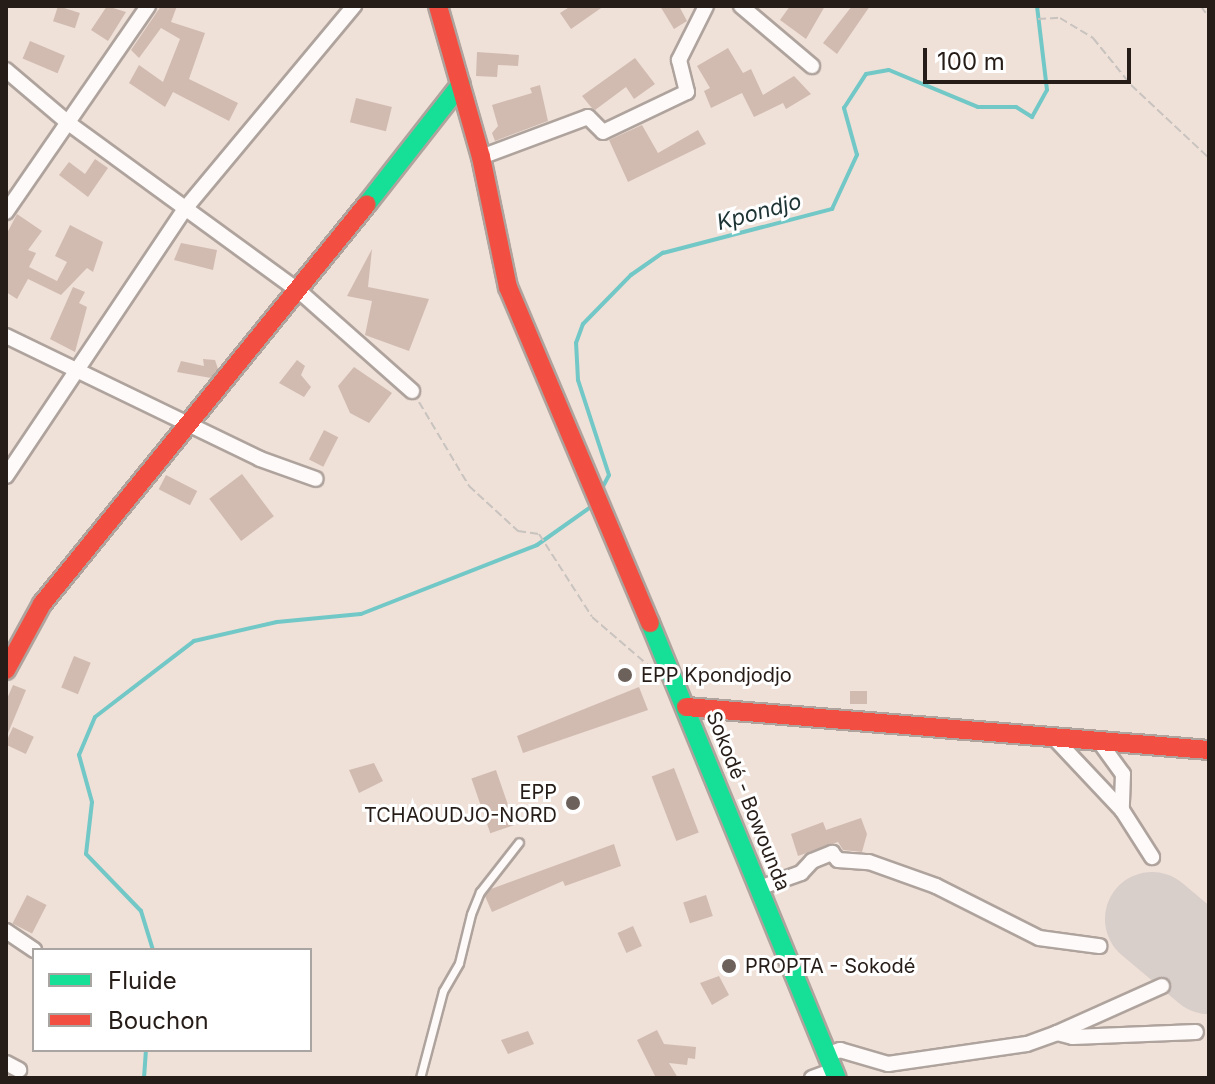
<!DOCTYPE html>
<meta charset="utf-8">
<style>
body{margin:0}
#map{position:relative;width:1215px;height:1084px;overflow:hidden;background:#efe0d8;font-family:Inter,sans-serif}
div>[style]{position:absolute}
.stream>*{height:4px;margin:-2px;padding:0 2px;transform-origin:2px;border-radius:2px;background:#71c8c6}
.runway>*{height:94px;margin:-47px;padding:0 47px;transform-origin:47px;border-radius:47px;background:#d8ceca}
.building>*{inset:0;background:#d1bbb0;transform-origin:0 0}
.path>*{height:2px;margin-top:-1px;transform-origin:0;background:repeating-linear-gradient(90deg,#c8c3bf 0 8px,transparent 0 12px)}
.roads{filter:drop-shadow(2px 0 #afa39d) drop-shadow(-2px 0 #afa39d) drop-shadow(0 2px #afa39d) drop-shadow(0 -2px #afa39d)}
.lane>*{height:7px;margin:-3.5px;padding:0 3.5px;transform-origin:3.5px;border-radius:3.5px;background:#fdfaf9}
.street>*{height:14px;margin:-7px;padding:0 7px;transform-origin:7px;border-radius:7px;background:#fdfaf9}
.fast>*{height:18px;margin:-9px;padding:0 9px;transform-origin:9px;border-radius:9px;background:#16e098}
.jam>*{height:18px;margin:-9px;padding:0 9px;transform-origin:9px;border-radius:9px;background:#f24e42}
.dots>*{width:22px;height:22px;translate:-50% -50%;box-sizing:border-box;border:4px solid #fff;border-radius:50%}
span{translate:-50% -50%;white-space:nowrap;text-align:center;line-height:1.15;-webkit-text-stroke:6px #fff;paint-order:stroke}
.poi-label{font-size:20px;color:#271d18}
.left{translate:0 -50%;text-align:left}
.right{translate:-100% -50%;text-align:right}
.street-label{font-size:20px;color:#271d18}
.water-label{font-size:22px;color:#1d3333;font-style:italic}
.frame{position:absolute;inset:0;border:8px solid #271d18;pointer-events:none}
.legend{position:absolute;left:32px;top:948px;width:280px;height:104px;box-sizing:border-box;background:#fff;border:2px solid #a9a5a3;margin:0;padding:10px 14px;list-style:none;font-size:24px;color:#271d18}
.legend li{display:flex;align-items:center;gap:16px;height:40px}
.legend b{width:40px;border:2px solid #a9a5a3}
.scale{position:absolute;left:923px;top:48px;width:208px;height:36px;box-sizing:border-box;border:4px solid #271d18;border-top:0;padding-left:10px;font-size:24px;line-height:28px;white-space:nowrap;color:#271d18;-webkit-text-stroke:6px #fff;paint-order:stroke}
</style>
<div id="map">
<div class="stream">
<div style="left:600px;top:492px;width:19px;rotate:-62deg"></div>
<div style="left:609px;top:475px;width:100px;rotate:-108.1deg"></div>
<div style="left:578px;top:380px;width:37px;rotate:-93deg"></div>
<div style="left:576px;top:343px;width:20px;rotate:-70deg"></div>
<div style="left:583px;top:324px;width:69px;rotate:-45.6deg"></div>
<div style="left:631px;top:275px;width:39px;rotate:-35deg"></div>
<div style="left:663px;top:253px;width:175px;rotate:-14.6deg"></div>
<div style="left:832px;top:209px;width:60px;rotate:-65.2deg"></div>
<div style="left:857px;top:155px;width:49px;rotate:-105.5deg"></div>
<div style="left:844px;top:108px;width:40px;rotate:-57.1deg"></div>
<div style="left:866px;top:74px;width:23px;rotate:-10deg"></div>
<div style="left:889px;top:70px;width:96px;rotate:22.6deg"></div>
<div style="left:978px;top:107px;width:38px"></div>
<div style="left:1016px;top:107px;width:19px;rotate:32deg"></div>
<div style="left:1032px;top:117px;width:31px;rotate:-61deg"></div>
<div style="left:1047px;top:90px;width:85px;rotate:-96.8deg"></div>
<div style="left:153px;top:950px;width:41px;rotate:-107.1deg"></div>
<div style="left:141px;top:911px;width:79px;rotate:-134deg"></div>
<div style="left:86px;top:854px;width:52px;rotate:-83.4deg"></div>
<div style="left:92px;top:802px;width:49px;rotate:-105.5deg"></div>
<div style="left:79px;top:755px;width:41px;rotate:-67.2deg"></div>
<div style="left:95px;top:717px;width:125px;rotate:-37.5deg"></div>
<div style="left:194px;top:641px;width:85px;rotate:-12.9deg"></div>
<div style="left:277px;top:622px;width:84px;rotate:-5.4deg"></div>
<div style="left:361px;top:614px;width:189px;rotate:-21.4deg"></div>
<div style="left:537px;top:545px;width:67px;rotate:-35.3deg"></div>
<div style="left:144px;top:1078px;width:28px;rotate:-86deg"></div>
</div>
<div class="runway">
<div style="left:1152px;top:919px;width:75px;rotate:40.1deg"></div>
</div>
<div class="building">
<div style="left:58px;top:6px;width:23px;height:16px;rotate:18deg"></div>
<div style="clip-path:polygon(107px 6px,126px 12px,108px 41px,91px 30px)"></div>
<div style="clip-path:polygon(161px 6px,177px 6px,171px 22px,205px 33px,189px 79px,238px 103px,229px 121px,173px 92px,165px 107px,129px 83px,139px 65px,163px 82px,180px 39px,161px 28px,139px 58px,131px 50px)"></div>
<div style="clip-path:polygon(571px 6px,604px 6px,571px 29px,560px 13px)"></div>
<div style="clip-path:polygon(660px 6px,679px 6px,687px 21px,674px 29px)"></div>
<div style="clip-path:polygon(790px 6px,825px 6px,806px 39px,780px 20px)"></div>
<div style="clip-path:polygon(852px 6px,870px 6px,837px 54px,823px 43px)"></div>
<div style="left:30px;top:41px;width:38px;height:19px;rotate:23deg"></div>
<div style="clip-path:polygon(728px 48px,743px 73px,751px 69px,763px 95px,794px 76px,811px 94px,786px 109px,783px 103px,754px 117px,742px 93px,711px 108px,704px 91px,710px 88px,697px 66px)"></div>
<div style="clip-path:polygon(477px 52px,519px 55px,518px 66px,498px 65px,497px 77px,476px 76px)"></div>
<div style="clip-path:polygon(635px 58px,655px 84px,634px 99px,626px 87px,595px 110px,591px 107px,582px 96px)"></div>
<div style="clip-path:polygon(540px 85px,548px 121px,495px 141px,492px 133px,498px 126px,492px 105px,532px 93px,530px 88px)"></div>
<div style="left:356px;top:98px;width:37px;height:25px;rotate:14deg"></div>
<div style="clip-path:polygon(642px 125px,658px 153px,698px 130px,706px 144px,628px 182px,609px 140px)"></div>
<div style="clip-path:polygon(95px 159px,108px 168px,88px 197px,59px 175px,69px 162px,85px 174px)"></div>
<div style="clip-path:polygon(17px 214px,42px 231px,28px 250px,36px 253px,29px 267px,57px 281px,67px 262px,55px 256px,70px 225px,103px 242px,93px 272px,87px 268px,61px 295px,28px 279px,17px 299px,6px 292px,6px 235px)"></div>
<div style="clip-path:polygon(181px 243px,217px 250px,213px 270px,174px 260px)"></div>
<div style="clip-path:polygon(372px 249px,368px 287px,429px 299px,409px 351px,365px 335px,372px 301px,347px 296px)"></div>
<div style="clip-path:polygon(73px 287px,85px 292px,79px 303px,87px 307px,75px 352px,50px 339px)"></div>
<div style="clip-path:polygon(203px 359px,215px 360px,218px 369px,211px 378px,177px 372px,181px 361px,204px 366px)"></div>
<div style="clip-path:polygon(297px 360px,305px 366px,301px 375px,311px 387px,304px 397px,279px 383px)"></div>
<div style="clip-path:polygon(354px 367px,392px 393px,369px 423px,350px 413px,338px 386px)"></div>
<div style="left:324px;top:430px;width:16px;height:33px;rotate:27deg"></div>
<div style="left:242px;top:474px;width:53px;height:41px;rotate:53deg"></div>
<div style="left:166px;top:475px;width:35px;height:16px;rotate:27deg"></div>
<div style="left:74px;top:656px;width:18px;height:34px;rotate:22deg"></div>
<div style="clip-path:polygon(13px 685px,26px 690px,6px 738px,6px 701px)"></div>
<div style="clip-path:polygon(639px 687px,648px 710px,523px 753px,517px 736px)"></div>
<div style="left:867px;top:691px;width:13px;height:17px;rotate:90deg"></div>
<div style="left:13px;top:727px;width:23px;height:19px;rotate:25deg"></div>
<div style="clip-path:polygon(374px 763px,383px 781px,359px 793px,349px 770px)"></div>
<div style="left:674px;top:768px;width:69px;height:24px;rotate:69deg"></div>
<div style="left:496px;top:770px;width:58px;height:26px;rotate:71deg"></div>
<div style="clip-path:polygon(861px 818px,867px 834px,862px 852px,843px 850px,838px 842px,798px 856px,791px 834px,823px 822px,826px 830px)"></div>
<div style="clip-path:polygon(614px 844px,621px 866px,565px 886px,563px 881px,492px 912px,485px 896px,491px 889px)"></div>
<div style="left:27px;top:895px;width:22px;height:32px;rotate:27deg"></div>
<div style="left:706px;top:895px;width:22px;height:24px;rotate:72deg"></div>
<div style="left:633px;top:926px;width:22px;height:17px;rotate:66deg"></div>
<div style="clip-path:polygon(719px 976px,729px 995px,712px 1005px,700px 983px)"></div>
<div style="clip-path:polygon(657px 1030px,664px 1044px,696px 1047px,695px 1059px,688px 1058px,687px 1065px,669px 1063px,678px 1078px,656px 1078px,637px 1040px)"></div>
<div style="clip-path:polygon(528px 1031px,534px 1044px,508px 1054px,501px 1040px)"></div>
</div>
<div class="path">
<div style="left:1201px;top:6px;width:14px;rotate:56deg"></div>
<div style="left:1038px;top:19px;width:22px;rotate:-3deg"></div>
<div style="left:1060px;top:18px;width:39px;rotate:31deg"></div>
<div style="left:1093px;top:38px;width:60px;rotate:51deg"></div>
<div style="left:1131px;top:85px;width:107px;rotate:43.1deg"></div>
<div style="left:419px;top:402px;width:98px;rotate:59.2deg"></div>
<div style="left:469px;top:486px;width:67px;rotate:42.6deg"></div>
<div style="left:518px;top:531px;width:21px;rotate:8deg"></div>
<div style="left:539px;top:534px;width:98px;rotate:57.4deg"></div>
<div style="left:592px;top:617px;width:74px;rotate:40.6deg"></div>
</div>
<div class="roads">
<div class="lane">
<div style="left:420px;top:1078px;width:90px;rotate:-75.2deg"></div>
<div style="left:443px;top:991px;width:32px;rotate:-60deg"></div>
<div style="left:459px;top:963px;width:50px;rotate:-76.2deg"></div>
<div style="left:471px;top:914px;width:24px;rotate:-68deg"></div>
<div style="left:480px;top:892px;width:63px;rotate:-52deg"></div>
</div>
<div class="street">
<div style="left:741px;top:6px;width:93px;rotate:40.2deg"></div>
<div style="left:6px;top:70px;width:80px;rotate:40.4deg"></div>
<div style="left:67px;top:122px;width:287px;rotate:36.1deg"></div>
<div style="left:299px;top:291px;width:151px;rotate:41.5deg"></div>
<div style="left:481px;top:157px;width:114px;rotate:-20.5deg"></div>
<div style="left:588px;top:117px;width:21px;rotate:45deg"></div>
<div style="left:603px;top:132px;width:93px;rotate:-25.5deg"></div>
<div style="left:687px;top:92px;width:33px;rotate:-104deg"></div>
<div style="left:679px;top:60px;width:60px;rotate:-63.4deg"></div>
<div style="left:6px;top:212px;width:250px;rotate:-55.4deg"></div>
<div style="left:6px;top:336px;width:282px;rotate:25.8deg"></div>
<div style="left:260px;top:459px;width:59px;rotate:19.7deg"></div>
<div style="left:6px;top:476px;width:320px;rotate:-56.2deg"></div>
<div style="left:184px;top:210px;width:266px;rotate:-50.2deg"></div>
<div style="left:1057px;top:741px;width:95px;rotate:46.7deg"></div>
<div style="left:1122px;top:810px;width:56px;rotate:57.4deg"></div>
<div style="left:1101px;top:744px;width:37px;rotate:54deg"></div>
<div style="left:1123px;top:774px;width:36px;rotate:92deg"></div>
<div style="left:759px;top:888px;width:45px;rotate:-19.7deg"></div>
<div style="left:801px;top:873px;width:16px;rotate:-47deg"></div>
<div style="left:812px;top:861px;width:22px;rotate:-22deg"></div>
<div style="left:832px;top:853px;width:9px;rotate:49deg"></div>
<div style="left:838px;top:860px;width:31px;rotate:4deg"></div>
<div style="left:869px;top:862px;width:71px;rotate:19.7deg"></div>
<div style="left:936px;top:886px;width:115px;rotate:26.8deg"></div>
<div style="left:1039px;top:938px;width:61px;rotate:7.6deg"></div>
<div style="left:6px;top:931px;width:34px;rotate:34deg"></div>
<div style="left:1057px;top:1033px;width:115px;rotate:-24.1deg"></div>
<div style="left:828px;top:1054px;width:13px;rotate:-18deg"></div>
<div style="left:840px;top:1050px;width:50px;rotate:16.3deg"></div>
<div style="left:888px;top:1064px;width:140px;rotate:-8.2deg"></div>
<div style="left:1027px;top:1044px;width:32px;rotate:-20deg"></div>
<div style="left:1057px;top:1033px;width:16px;rotate:14deg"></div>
<div style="left:1073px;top:1037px;width:123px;rotate:-2.3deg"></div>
<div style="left:6px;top:1063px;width:15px;rotate:28deg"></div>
<div style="left:812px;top:1078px;width:23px;rotate:-20deg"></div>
</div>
<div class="fast">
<div style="left:367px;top:204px;width:152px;rotate:-51.9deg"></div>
<div style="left:650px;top:623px;width:492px;rotate:67.7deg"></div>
</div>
<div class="jam">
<div style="left:438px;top:6px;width:157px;rotate:74.1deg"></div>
<div style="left:481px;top:157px;width:133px;rotate:78.3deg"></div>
<div style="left:508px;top:287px;width:365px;rotate:67.1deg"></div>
<div style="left:6px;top:670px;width:75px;rotate:-61.4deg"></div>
<div style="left:42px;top:604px;width:515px;rotate:-50.91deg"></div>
<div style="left:686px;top:707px;width:525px;rotate:4.7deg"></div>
</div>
</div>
<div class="dots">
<div style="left:625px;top:675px;background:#6d615b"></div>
<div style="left:573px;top:803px;background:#6d615b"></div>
<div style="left:729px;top:966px;background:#6d615b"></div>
</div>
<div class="poi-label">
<span class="left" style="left:641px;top:675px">EPP Kpondjodjo</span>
<span class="right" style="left:557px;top:804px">EPP<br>TCHAOUDJO-NORD</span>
<span class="left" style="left:745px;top:966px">PROPTA - Sokodé</span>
</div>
<div class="street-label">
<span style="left:748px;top:801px;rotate:68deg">Sokodé - Bowounda</span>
</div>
<div class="water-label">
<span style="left:759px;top:212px;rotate:-15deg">Kpondjo</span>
</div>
<div class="frame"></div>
<ul class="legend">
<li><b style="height:10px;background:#16e098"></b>Fluide</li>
<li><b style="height:10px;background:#f24e42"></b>Bouchon</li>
</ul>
<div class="scale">100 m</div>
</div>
